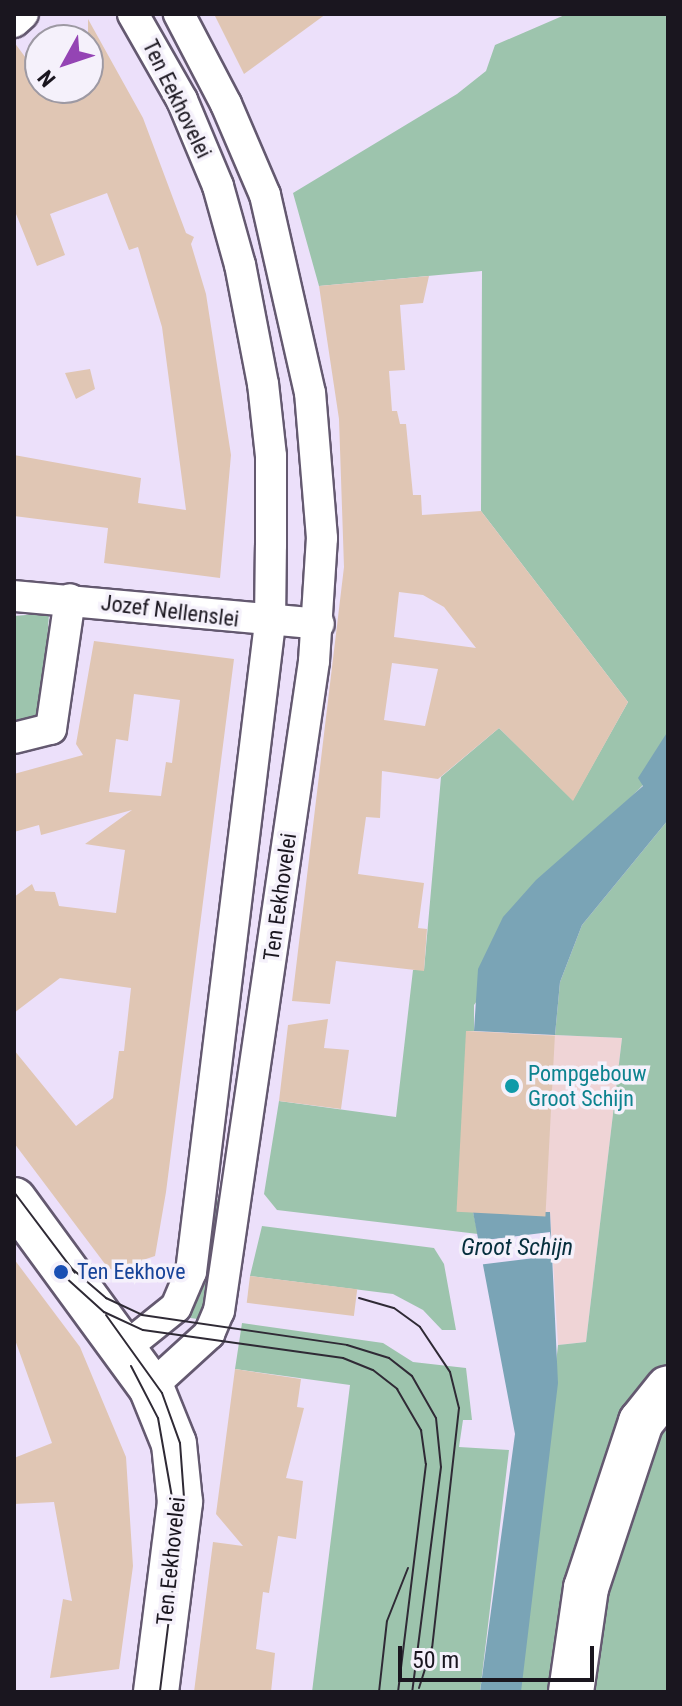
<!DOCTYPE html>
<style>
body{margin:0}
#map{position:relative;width:682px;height:1706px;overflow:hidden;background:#ece0fa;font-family:"Roboto Condensed",sans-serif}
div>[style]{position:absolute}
.industrial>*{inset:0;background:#efd4d6}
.green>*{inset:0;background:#9dc4ad}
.water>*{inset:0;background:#7aa4b6}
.pier>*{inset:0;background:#ece0fa;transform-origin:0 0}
.building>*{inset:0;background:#e0c6b4;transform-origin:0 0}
.roads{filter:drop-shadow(2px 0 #645970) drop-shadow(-2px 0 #645970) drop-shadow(0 2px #645970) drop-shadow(0 -2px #645970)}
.street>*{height:30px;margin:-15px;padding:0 15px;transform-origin:15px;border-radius:15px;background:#fff}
.secondary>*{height:44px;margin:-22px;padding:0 22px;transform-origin:22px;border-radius:22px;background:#fff}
.highway>*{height:44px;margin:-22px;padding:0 22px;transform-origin:22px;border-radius:22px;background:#fff}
.tram>*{height:2px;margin:-1px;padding:0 1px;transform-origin:1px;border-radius:1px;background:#2f2a35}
.dots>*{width:22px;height:22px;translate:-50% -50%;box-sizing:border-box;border:4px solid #f5f1fb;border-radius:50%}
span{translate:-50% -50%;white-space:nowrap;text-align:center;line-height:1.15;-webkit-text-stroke:7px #f5f1fb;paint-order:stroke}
.street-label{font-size:22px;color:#1a161f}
.culture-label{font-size:22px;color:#0d838f}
.left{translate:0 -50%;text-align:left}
.transit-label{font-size:22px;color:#164399}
.water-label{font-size:24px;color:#062f3d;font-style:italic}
.frame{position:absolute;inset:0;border:16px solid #1a161f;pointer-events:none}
.north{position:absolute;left:24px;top:24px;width:80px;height:80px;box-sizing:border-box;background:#f5f1fb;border:2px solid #9d99a3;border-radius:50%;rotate:230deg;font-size:22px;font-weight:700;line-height:32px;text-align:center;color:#1a161f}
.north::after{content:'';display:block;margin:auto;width:28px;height:36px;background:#9444b4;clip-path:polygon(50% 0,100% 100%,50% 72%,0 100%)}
.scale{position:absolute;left:398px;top:1646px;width:196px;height:36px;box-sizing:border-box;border:4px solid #1a161f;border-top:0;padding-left:10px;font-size:24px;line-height:28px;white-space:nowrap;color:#1a161f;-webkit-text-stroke:6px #f5f1fb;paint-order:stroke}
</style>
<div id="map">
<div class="industrial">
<div style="clip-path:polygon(466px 1031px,622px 1038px,586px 1342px,558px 1345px,550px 1212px,468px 1212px)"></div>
</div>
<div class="green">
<div style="clip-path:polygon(567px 14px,668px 14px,668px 731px,643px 785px,606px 823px,474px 1005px,474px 1031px,466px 1031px,468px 1211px,473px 1212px,478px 1234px,277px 1210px,264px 1194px,279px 1101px,396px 1117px,413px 970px,424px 970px,441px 777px,499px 728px,573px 800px,628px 702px,481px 511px,482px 271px,319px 286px,293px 193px,457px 94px,486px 71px,495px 45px)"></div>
<div style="clip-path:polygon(49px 613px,42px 719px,14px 725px,14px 616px)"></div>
<div style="clip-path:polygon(668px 820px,668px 1692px,520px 1692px,558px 1345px,586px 1342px,622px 1038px,555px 1035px,560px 982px,582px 925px)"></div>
<div style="clip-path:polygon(230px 1189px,204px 1320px,184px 1317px,213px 1203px)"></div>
<div style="clip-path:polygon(262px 1226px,434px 1248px,444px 1264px,456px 1330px,442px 1330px,423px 1310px,393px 1294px,250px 1276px)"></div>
<div style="clip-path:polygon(242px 1323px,383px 1343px,413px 1362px,466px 1368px,472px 1420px,463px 1420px,459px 1447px,509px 1450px,480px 1692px,312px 1692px,350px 1385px,235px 1369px)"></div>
</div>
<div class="water">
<div style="clip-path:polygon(668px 731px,668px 820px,582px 925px,560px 982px,555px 1035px,474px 1031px,478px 969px,503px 917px,536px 880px,643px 786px,638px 778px)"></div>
<div style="clip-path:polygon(473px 1212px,550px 1212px,558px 1383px,521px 1692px,480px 1692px,515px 1434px)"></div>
</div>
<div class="pier">
<div style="left:550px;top:1232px;width:24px;height:72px;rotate:83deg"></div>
</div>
<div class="building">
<div style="clip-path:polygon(214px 14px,326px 14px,244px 74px)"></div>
<div style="clip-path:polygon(88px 19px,143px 118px,186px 233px,194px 237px,191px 244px,206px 294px,231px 455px,220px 578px,104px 563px,108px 528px,14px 516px,14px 455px,141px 478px,138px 503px,186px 510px,162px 327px,138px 247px,129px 250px,107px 193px,50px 214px,65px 255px,37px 266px,14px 209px,14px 42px,40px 77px,40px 88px,88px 88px)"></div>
<div style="clip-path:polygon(evenodd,429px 276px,423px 303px,400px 305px,405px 370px,389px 371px,392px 411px,397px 411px,400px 424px,406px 424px,413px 495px,421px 495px,422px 515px,481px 511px,628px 702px,573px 801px,499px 728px,438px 779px,382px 771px,380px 818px,366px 817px,358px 874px,424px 883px,418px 928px,427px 929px,424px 971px,336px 961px,330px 1004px,292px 1001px,344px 567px,339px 419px,319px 286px,429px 276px,399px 592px,423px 595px,444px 607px,476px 648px,394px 637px,399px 592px,429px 276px,392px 663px,438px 669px,425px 726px,384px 720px,392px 663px)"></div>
<div style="clip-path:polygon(90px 369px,95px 389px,76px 399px,65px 373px)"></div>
<div style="clip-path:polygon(evenodd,94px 641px,234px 659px,166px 1192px,155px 1256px,128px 1265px,133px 1278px,108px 1268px,14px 1143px,14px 1050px,76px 1126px,113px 1098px,119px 1051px,124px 1051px,131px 988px,60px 978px,14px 1013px,14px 897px,32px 884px,35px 891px,55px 892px,59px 906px,116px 913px,125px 850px,85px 844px,132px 810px,41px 835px,39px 825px,14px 832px,14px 774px,83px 755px,76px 744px,94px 641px,134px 694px,180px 700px,172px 763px,166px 762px,161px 796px,109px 792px,116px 739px,128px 741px,134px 694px)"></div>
<div style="clip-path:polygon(328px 1019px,324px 1048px,349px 1050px,341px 1109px,279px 1101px,288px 1025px)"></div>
<div style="left:466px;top:1031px;width:89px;height:181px;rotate:3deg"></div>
<div style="clip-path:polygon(14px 1259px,80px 1347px,126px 1457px,133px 1566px,119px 1669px,50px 1678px,63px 1599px,72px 1601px,54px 1502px,14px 1504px,14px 1458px,52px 1443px,14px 1337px)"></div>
<div style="left:250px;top:1276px;width:108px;height:27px;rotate:7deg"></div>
<div style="clip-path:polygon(235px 1369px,301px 1379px,297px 1407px,304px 1408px,286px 1478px,303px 1481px,296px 1539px,278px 1536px,269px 1593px,263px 1592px,256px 1649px,275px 1653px,271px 1692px,194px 1692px,213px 1542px,243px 1546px,216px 1514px)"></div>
</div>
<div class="roads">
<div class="street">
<div style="left:14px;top:22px;width:12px;rotate:-42deg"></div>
<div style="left:14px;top:596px;width:306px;rotate:5.2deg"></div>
<div style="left:14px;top:738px;width:38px;rotate:-14deg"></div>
<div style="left:51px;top:729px;width:131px;rotate:-81.7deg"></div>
<div style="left:125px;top:1348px;width:65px;rotate:-38.8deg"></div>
<div style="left:176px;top:1307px;width:38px;rotate:-67deg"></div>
<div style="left:191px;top:1272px;width:654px;rotate:-83.06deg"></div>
<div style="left:270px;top:623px;width:78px;rotate:-89.3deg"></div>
<div style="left:271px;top:545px;width:89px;rotate:-90deg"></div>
<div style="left:271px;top:456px;width:72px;rotate:-96.3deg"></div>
<div style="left:263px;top:384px;width:121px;rotate:-100.9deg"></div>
<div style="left:240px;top:265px;width:82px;rotate:-105.6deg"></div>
<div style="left:218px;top:186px;width:93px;rotate:-112.7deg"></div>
<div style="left:182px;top:100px;width:99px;rotate:-119.7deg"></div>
<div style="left:151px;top:1387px;width:79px;rotate:-42.4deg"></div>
<div style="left:209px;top:1334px;width:25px;rotate:-67deg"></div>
<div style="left:219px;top:1311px;width:657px;rotate:-81.68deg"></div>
<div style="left:314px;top:661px;width:123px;rotate:-86.3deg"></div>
<div style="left:322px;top:538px;width:145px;rotate:-94.7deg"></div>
<div style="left:310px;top:393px;width:203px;rotate:-102.8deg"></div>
<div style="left:265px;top:195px;width:99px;rotate:-113.2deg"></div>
<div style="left:226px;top:104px;width:102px;rotate:-117.6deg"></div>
</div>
<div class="secondary">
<div style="left:14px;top:1200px;width:232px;rotate:53.8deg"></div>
<div style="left:151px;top:1387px;width:61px;rotate:68deg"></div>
<div style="left:174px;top:1444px;width:58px;rotate:84.1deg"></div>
<div style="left:180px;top:1502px;width:192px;rotate:97.2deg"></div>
</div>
<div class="highway">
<div style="left:571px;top:1692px;width:105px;rotate:-81.8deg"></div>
<div style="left:586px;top:1588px;width:175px;rotate:-71.7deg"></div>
<div style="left:641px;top:1422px;width:43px;rotate:-51.5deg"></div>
</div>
</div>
<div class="tram">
<div style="left:14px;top:1192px;width:101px;rotate:53deg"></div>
<div style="left:70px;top:1267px;width:48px;rotate:40.7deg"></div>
<div style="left:106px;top:1298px;width:40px;rotate:25deg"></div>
<div style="left:142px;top:1315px;width:207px;rotate:8.3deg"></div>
<div style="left:347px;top:1345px;width:44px;rotate:17.2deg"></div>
<div style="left:389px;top:1358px;width:29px;rotate:38deg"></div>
<div style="left:412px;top:1376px;width:48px;rotate:60.3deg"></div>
<div style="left:436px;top:1418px;width:49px;rotate:84.2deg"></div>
<div style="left:441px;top:1467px;width:227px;rotate:97.3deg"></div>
<div style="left:64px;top:1276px;width:54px;rotate:42deg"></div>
<div style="left:104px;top:1312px;width:43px;rotate:24.8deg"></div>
<div style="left:143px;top:1330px;width:202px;rotate:8deg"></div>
<div style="left:343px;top:1358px;width:32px;rotate:22deg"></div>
<div style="left:373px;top:1370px;width:31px;rotate:38deg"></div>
<div style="left:397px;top:1389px;width:48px;rotate:59.7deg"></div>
<div style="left:421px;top:1430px;width:34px;rotate:82deg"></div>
<div style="left:426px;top:1464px;width:230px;rotate:97deg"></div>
<div style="left:359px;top:1298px;width:36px;rotate:16deg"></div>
<div style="left:394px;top:1308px;width:32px;rotate:36deg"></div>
<div style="left:420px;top:1327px;width:54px;rotate:56.3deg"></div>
<div style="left:450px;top:1372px;width:37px;rotate:76deg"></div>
<div style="left:459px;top:1408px;width:241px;rotate:96.4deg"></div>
<div style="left:432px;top:1647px;width:43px;rotate:107.6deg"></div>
<div style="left:106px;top:1315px;width:96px;rotate:54.3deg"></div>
<div style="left:162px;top:1393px;width:53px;rotate:70.2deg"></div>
<div style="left:180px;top:1443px;width:55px;rotate:85.8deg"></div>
<div style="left:184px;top:1498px;width:195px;rotate:97.1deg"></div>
<div style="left:131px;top:1366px;width:59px;rotate:62.6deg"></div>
<div style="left:158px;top:1418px;width:80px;rotate:80deg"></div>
<div style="left:379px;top:1692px;width:71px;rotate:-83.6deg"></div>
<div style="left:387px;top:1621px;width:57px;rotate:-68.4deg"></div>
</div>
<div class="dots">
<div style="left:512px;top:1086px;background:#0f9aa8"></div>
<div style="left:61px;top:1272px;background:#1a4fb4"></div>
</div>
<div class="street-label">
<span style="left:177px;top:99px;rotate:64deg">Ten Eekhovelei</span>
<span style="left:170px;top:611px;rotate:7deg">Jozef Nellenslei</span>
<span style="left:280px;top:897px;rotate:-82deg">Ten Eekhovelei</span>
<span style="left:171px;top:1561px;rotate:-84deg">Ten Eekhovelei</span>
</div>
<div class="culture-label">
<span class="left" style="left:528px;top:1086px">Pompgebouw<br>Groot Schijn</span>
</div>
<div class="transit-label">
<span class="left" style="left:77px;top:1272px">Ten Eekhove</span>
</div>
<div class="water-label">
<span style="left:517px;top:1248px">Groot Schijn</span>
</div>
<div class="frame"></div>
<div class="north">N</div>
<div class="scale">50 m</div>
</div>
